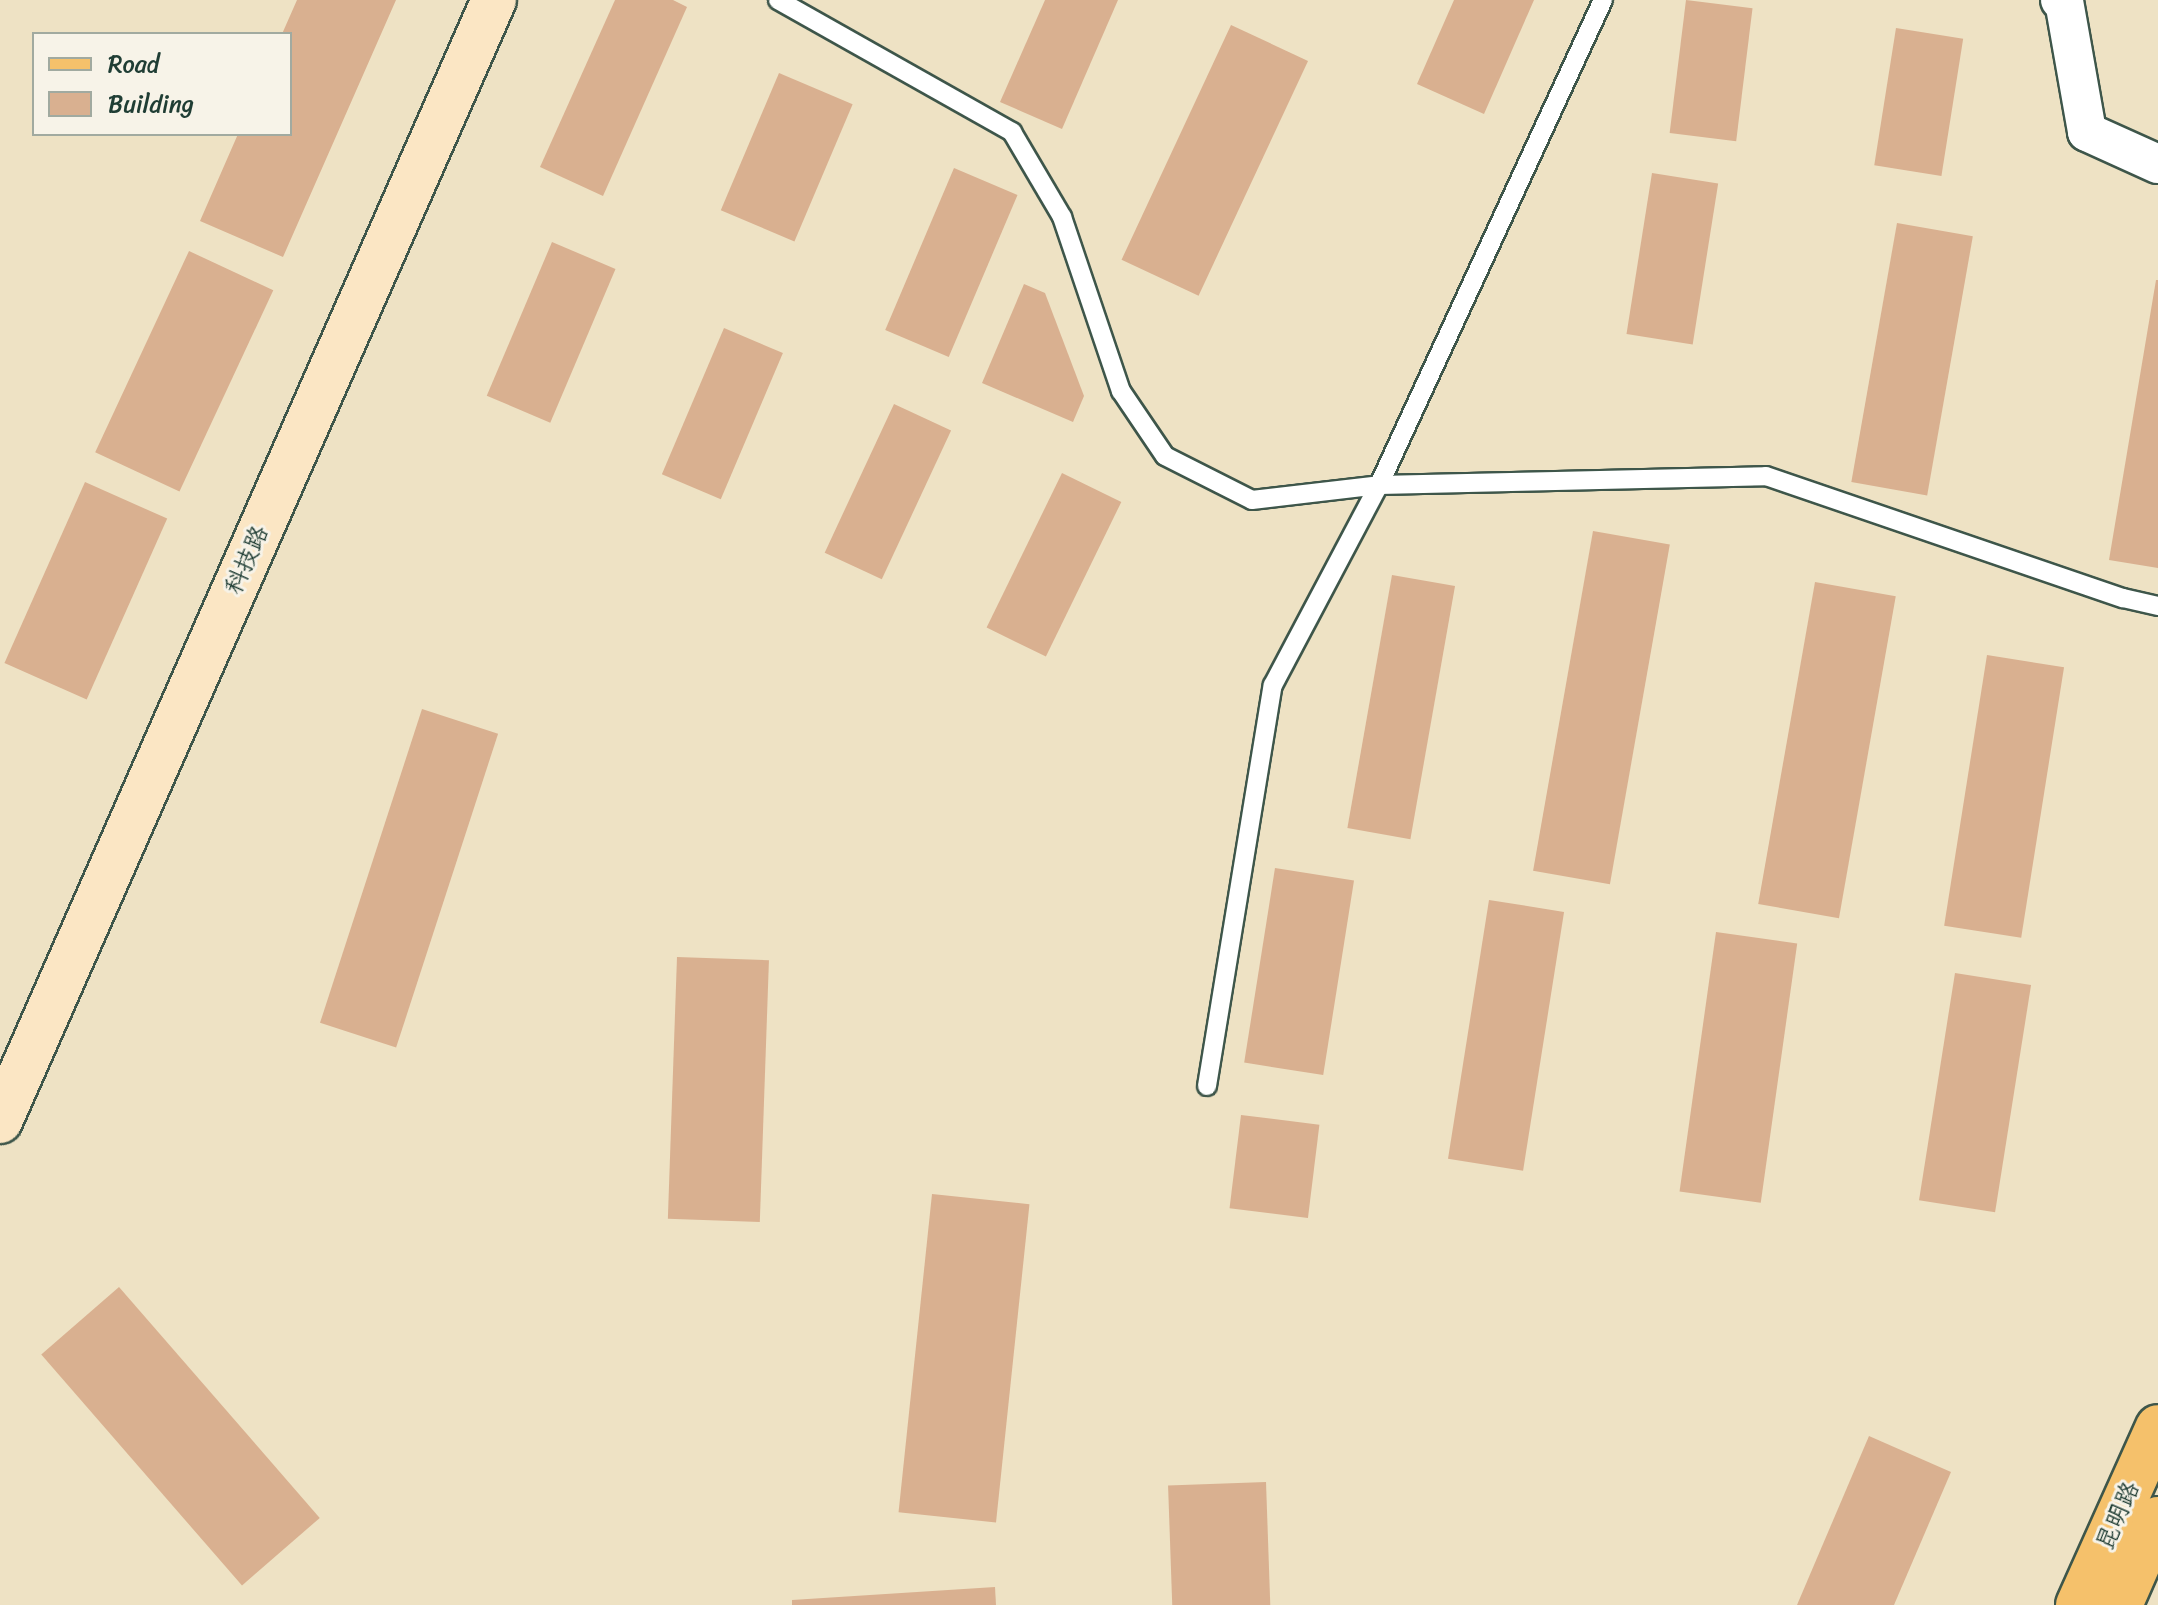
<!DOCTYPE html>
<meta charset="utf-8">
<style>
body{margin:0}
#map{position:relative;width:2158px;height:1605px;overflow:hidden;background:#eee2c4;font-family:Sriracha,"LXGW WenKai TC",sans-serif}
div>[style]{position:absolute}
.building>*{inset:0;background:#d9b090;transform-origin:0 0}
.roads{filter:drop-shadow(2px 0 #3e564a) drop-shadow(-2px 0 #3e564a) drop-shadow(0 2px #3e564a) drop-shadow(0 -2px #3e564a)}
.service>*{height:18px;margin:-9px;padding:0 9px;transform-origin:9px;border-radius:9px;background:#fff}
.minor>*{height:38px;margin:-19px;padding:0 19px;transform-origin:19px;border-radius:19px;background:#fff}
.secondary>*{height:44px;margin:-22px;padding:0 22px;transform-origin:22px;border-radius:22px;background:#fbe6c4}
.primary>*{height:44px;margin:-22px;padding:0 22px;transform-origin:22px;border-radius:22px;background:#f5c16b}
span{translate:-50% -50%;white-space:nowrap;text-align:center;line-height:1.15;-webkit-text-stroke:6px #f7f3e8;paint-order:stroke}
.street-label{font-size:24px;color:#1f3d34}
.legend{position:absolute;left:32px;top:32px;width:260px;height:104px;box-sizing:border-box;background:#f7f3e8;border:2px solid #a1aaa0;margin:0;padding:10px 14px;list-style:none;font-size:24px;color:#1f3d34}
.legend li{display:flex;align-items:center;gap:16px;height:40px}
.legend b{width:40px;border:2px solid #a1aaa0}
</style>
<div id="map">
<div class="building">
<div style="clip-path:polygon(297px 0,396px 0,283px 257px,200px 221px,238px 134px,290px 134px,290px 34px,282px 34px)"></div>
<div style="clip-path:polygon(615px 0,673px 0,687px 7px,603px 196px,540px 167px)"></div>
<div style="clip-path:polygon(1045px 0,1118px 0,1062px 129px,1000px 102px)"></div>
<div style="clip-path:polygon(1454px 0,1534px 0,1484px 114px,1417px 84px)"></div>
<div style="left:1686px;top:0;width:67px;height:134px;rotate:7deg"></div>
<div style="left:1231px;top:25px;width:85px;height:259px;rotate:25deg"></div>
<div style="left:1896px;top:28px;width:68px;height:139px;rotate:9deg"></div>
<div style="left:779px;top:73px;width:80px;height:149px;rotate:23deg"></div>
<div style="left:954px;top:168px;width:69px;height:176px;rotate:23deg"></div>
<div style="left:1652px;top:173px;width:67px;height:163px;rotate:9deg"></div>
<div style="left:1897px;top:223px;width:77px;height:263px;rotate:10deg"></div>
<div style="left:552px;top:242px;width:69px;height:167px;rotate:23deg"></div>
<div style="left:189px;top:251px;width:93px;height:222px;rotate:25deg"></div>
<div style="clip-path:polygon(2156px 280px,2158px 280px,2158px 568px,2109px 560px)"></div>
<div style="clip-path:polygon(1024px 284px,1045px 293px,1084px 396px,1073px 422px,982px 383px)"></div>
<div style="left:724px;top:328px;width:64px;height:159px;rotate:23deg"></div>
<div style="left:894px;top:404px;width:63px;height:164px;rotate:25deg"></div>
<div style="left:1062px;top:473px;width:66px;height:172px;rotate:26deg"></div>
<div style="left:85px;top:482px;width:90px;height:198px;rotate:24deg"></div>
<div style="left:1593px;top:531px;width:78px;height:345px;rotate:10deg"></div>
<div style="left:1392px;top:575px;width:64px;height:257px;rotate:10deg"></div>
<div style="left:1815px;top:582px;width:82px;height:327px;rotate:10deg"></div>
<div style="left:1987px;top:655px;width:78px;height:274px;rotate:9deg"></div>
<div style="left:422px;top:709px;width:80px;height:330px;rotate:18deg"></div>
<div style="left:1275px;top:868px;width:80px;height:197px;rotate:9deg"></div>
<div style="left:1489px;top:900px;width:76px;height:262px;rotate:9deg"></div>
<div style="left:1716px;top:932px;width:82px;height:262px;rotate:8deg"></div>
<div style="left:677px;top:957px;width:92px;height:262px;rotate:2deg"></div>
<div style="left:1955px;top:973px;width:77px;height:230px;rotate:9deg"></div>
<div style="left:1241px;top:1115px;width:79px;height:94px;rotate:7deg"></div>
<div style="left:932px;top:1194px;width:98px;height:320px;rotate:6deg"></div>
<div style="left:119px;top:1287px;width:306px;height:103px;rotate:49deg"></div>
<div style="clip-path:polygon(1869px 1436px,1951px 1472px,1894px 1605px,1797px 1605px)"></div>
<div style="left:1266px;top:1482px;width:123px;height:98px;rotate:88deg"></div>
<div style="clip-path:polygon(995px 1587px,996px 1605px,792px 1605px,792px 1600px)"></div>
</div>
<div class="roads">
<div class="service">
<div style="left:778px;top:0;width:269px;rotate:29.4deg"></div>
<div style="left:1012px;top:132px;width:99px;rotate:59.5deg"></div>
<div style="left:1062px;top:217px;width:184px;rotate:71.3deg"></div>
<div style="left:1121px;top:391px;width:78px;rotate:55.9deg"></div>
<div style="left:1165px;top:456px;width:97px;rotate:26.8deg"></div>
<div style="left:1252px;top:500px;width:128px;rotate:-6.7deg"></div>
<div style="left:1379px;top:485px;width:387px;rotate:-1.3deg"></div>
<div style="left:1766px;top:476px;width:377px;rotate:18.9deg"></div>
<div style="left:2123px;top:598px;width:36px;rotate:13deg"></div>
<div style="left:1207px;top:1086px;width:406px;rotate:-80.7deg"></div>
<div style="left:1273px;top:685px;width:226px;rotate:-62.1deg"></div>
<div style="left:1379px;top:485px;width:534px;rotate:-65.21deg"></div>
</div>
<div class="minor">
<div style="left:2060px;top:0;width:4px;rotate:14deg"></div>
<div style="left:2064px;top:1px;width:133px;rotate:80deg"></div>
<div style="left:2087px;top:132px;width:78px;rotate:24.3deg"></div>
</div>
<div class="secondary">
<div style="left:0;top:1121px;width:1225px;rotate:-66.22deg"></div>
</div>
<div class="primary">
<div style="left:2078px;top:1605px;width:195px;rotate:-65.8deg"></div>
<div style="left:2120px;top:1605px;width:94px;rotate:-66.2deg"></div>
</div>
</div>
<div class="street-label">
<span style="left:247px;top:560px;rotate:-66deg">科技路</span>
<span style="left:2118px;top:1516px;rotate:-66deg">昆明路</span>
</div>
<ul class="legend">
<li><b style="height:10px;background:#f5c16b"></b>Road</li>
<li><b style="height:22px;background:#d9b090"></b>Building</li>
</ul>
</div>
